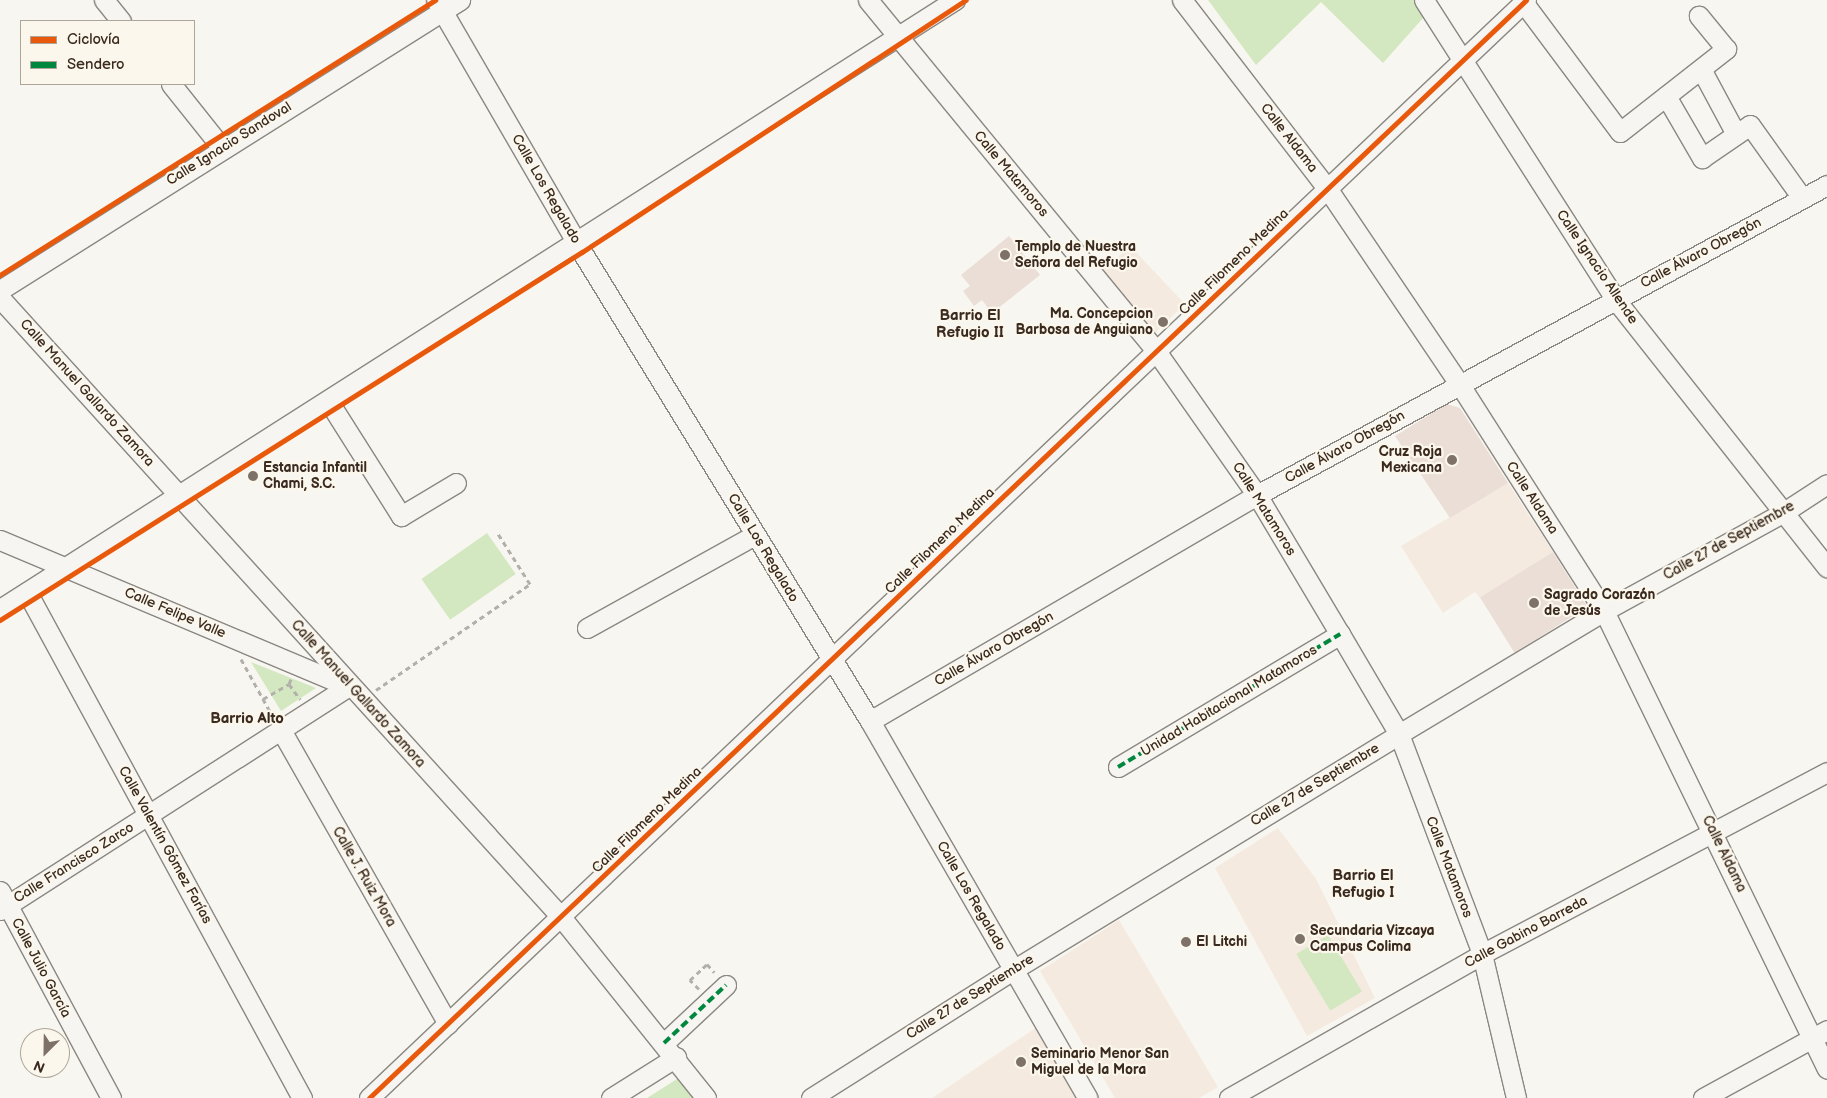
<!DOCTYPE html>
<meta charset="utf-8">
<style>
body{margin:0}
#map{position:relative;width:1827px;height:1098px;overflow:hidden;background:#f8f6f0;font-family:"Balsamiq Sans",sans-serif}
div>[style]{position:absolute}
.built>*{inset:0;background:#f5eadf}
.green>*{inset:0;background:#d3e8c0;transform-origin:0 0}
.building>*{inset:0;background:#eaded7;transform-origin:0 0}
.path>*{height:3px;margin-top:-1.5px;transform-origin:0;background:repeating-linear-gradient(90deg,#b3b0ac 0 5px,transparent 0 9px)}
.roads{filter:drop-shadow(1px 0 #8b8781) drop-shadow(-1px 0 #8b8781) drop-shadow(0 1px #8b8781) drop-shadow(0 -1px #8b8781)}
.minor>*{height:19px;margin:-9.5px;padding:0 9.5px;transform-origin:9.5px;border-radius:9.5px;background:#f6f5f1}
.quiet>*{height:4px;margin-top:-2px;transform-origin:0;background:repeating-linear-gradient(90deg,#00873e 0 8px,transparent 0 12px)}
.cycleway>*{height:5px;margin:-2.5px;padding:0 2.5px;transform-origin:2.5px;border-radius:2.5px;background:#e8590c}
.dots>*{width:14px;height:14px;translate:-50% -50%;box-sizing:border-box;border:2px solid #fbf7ec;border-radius:50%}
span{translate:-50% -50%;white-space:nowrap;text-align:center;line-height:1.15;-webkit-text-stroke:4.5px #fbf7ec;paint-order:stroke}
.street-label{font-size:14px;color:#3b2a1e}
.poi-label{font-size:14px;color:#3b2a1e;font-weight:700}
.left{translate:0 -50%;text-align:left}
.right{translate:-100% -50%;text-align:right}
.neighbourhood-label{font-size:15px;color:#3b2a1e;font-weight:700}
.legend{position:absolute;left:20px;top:20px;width:175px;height:65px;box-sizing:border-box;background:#fbf7ec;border:1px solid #aea59a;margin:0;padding:6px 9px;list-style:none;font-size:15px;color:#3b2a1e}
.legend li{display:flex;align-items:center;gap:10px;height:25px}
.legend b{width:25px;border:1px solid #aea59a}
.north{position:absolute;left:20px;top:1028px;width:50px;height:50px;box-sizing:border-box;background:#fbf7ec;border:1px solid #aea59a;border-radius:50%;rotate:203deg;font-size:14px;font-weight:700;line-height:20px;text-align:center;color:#3b2a1e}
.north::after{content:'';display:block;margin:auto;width:18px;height:22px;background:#7d7168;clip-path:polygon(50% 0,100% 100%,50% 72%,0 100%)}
</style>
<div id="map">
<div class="built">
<div style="clip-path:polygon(1131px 247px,1185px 304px,1153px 335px,1099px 271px)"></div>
<div style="clip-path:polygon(1508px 483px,1553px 552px,1481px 599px,1475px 592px,1443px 613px,1401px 546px)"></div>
<div style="clip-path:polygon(1278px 828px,1316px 879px,1375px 998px,1307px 1036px,1215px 868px)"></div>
<div style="clip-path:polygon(1119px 920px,1218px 1087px,1199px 1098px,1115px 1098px,1040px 971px)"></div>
<div style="clip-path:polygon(1037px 1027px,1077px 1098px,932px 1098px)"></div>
</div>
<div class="green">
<div style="clip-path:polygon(1208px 0,1414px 0,1424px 17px,1383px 63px,1321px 2px,1256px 65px)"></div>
<div style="left:487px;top:533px;width:50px;height:80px;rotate:55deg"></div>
<div style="clip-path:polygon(251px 662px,316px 688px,281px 711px)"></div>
<div style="left:1328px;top:935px;width:66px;height:37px;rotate:59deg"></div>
<div style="clip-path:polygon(677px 1079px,686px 1082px,696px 1098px,647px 1098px)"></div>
</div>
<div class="building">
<div style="clip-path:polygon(1009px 236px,1040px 275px,992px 313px,982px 300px,974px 306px,963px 291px,970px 286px,961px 275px)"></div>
<div style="clip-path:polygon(1447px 404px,1460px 408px,1508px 483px,1450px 518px,1395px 436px)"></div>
<div style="left:1553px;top:552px;width:65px;height:86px;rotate:58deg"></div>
</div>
<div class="path">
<div style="left:241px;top:659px;width:66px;rotate:61.1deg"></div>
<div style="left:291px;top:679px;width:5px;rotate:112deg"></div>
<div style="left:289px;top:684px;width:19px;rotate:54deg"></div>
<div style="left:376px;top:690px;width:187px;rotate:-34.5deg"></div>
<div style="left:530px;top:584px;width:62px;rotate:-122.4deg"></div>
<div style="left:263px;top:699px;width:30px;rotate:-30deg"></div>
<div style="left:699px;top:989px;width:13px;rotate:-135deg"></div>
<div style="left:690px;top:980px;width:23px;rotate:-43deg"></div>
<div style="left:707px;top:964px;width:11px;rotate:49deg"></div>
</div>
<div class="roads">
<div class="minor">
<div style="left:104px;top:0;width:27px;rotate:51deg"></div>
<div style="left:436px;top:0;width:291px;rotate:59.9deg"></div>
<div style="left:582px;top:252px;width:550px;rotate:58.45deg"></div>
<div style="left:870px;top:721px;width:435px;rotate:60deg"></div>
<div style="left:868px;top:0;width:454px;rotate:50.6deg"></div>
<div style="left:1156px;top:351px;width:176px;rotate:55deg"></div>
<div style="left:1257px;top:495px;width:162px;rotate:59.2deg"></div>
<div style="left:1340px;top:634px;width:116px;rotate:59.5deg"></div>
<div style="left:1399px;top:734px;width:235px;rotate:69.3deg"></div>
<div style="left:1482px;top:954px;width:148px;rotate:76.7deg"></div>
<div style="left:1182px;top:0;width:237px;rotate:52.4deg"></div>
<div style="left:1327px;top:188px;width:238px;rotate:56deg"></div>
<div style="left:1460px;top:385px;width:268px;rotate:57.5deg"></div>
<div style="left:1604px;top:611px;width:509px;rotate:64.04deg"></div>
<div style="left:1424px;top:0;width:355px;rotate:57.4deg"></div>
<div style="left:1615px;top:299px;width:342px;rotate:51.7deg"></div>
<div style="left:1523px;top:2px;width:162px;rotate:53.3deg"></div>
<div style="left:1620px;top:132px;width:135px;rotate:-38.1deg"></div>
<div style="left:1726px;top:49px;width:43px;rotate:-129.3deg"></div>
<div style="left:1701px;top:69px;width:74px;rotate:61.7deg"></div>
<div style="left:171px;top:84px;width:82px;rotate:51.4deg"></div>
<div style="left:1666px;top:96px;width:72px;rotate:59.9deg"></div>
<div style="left:1702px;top:158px;width:58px;rotate:-34.5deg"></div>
<div style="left:1750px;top:125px;width:90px;rotate:54.5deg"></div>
<div style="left:0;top:290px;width:544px;rotate:-32.23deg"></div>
<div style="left:0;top:298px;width:835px;rotate:47.81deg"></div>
<div style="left:561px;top:917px;width:232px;rotate:51.3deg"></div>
<div style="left:329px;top:402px;width:135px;rotate:57.7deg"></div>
<div style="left:401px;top:516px;width:64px;rotate:-31deg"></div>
<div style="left:0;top:540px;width:372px;rotate:22.8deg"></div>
<div style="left:27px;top:592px;width:576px;rotate:61.48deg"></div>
<div style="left:0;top:609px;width:1133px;rotate:-32.53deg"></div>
<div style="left:587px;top:628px;width:192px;rotate:-29deg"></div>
<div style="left:870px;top:721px;width:448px;rotate:-30.3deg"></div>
<div style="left:1257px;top:495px;width:649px;rotate:-28.54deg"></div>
<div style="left:281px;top:730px;width:338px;rotate:60.4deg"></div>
<div style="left:1118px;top:767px;width:259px;rotate:-30.9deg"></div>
<div style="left:0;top:891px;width:235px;rotate:61.8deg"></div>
<div style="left:0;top:910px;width:415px;rotate:-32.7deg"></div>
<div style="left:664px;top:1043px;width:85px;rotate:-43.1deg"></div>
<div style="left:369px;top:1098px;width:1595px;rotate:-43.5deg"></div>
<div style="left:611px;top:1098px;width:77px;rotate:-32.2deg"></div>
<div style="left:811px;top:1098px;width:239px;rotate:-32.4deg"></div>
<div style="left:1013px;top:970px;width:452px;rotate:-31.4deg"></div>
<div style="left:1399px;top:734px;width:239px;rotate:-31deg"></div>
<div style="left:1604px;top:611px;width:205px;rotate:-28.8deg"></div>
<div style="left:1784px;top:512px;width:51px;rotate:-33.1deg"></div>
<div style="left:1229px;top:1098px;width:291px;rotate:-29.6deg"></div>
<div style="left:1482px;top:954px;width:390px;rotate:-27.8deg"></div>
<div style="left:1703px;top:1098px;width:141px;rotate:-28.7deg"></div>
</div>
</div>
<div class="quiet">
<div style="left:1118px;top:767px;width:259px;rotate:-30.9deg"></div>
<div style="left:664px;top:1043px;width:85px;rotate:-43.1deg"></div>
</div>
<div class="cycleway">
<div style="left:0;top:275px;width:515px;rotate:-32.3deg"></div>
<div style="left:0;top:620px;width:689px;rotate:-32.31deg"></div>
<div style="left:582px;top:252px;width:459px;rotate:-33.3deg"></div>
<div style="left:369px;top:1098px;width:1595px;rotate:-43.5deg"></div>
</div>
<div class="dots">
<div style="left:1005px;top:255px;background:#7d7168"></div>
<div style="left:1163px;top:322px;background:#7d7168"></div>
<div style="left:1452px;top:460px;background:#7d7168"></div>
<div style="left:253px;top:476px;background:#7d7168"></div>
<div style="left:1534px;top:603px;background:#7d7168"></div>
<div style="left:1300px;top:939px;background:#7d7168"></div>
<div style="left:1186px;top:942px;background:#7d7168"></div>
<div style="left:1021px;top:1062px;background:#7d7168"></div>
</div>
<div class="street-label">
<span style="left:1289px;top:138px;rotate:52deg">Calle Aldama</span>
<span style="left:229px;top:144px;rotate:-32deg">Calle Ignacio Sandoval</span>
<span style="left:1011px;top:174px;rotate:50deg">Calle Matamoros</span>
<span style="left:546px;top:189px;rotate:60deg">Calle Los Regalado</span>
<span style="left:1701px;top:253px;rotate:-28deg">Calle Álvaro Obregón</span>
<span style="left:1234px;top:262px;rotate:-44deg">Calle Filomeno Medina</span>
<span style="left:1597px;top:267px;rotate:56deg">Calle Ignacio Allende</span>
<span style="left:87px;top:393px;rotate:48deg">Calle Manuel Gallardo Zamora</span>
<span style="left:1345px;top:447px;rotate:-29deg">Calle Álvaro Obregón</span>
<span style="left:1532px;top:498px;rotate:57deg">Calle Aldama</span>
<span style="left:1264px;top:509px;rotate:58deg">Calle Matamoros</span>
<span style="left:940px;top:541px;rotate:-44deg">Calle Filomeno Medina</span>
<span style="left:1729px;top:541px;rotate:-29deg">Calle 27 de Septiembre</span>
<span style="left:763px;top:548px;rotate:59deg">Calle Los Regalado</span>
<span style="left:175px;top:613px;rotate:23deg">Calle Felipe Valle</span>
<span style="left:994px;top:649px;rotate:-30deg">Calle Álvaro Obregón</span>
<span style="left:358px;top:694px;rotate:48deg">Calle Manuel Gallardo Zamora</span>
<span style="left:1229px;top:701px;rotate:-31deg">Unidad Habitacional Matamoros</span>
<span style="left:1315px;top:785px;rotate:-31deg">Calle 27 de Septiembre</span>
<span style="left:647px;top:820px;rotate:-44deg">Calle Filomeno Medina</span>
<span style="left:165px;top:845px;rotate:61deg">Calle Valentín Gómez Farías</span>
<span style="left:1724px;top:854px;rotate:64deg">Calle Aldama</span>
<span style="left:74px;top:863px;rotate:-32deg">Calle Francisco Zarco</span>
<span style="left:1449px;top:867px;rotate:69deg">Calle Matamoros</span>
<span style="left:364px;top:877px;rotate:60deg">Calle J. Ruiz Mora</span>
<span style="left:971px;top:896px;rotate:60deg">Calle Los Regalado</span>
<span style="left:1526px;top:932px;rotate:-28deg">Calle Gabino Barreda</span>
<span style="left:41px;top:968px;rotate:62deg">Calle Julio García</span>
<span style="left:970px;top:997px;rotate:-32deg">Calle 27 de Septiembre</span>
</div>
<div class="poi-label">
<span class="left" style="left:1015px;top:255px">Templo de Nuestra<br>Señora del Refugio</span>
<span class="right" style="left:1153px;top:322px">Ma. Concepcion<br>Barbosa de Anguiano</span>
<span class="right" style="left:1442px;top:460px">Cruz Roja<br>Mexicana</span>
<span class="left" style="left:263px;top:476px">Estancia Infantil<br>Chami, S.C.</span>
<span class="left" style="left:1544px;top:603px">Sagrado Corazón<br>de Jesús</span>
<span class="left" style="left:1310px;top:939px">Secundaria Vizcaya<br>Campus Colima</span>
<span class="left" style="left:1196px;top:942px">El Litchi</span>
<span class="left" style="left:1031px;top:1062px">Seminario Menor San<br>Miguel de la Mora</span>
</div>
<div class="neighbourhood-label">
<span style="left:970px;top:324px">Barrio El<br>Refugio II</span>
<span style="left:247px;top:719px">Barrio Alto</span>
<span style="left:1363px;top:884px">Barrio El<br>Refugio I</span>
</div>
<ul class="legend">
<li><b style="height:6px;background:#e8590c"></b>Ciclovía</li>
<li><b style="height:6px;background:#00873e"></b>Sendero</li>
</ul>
<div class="north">N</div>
</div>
